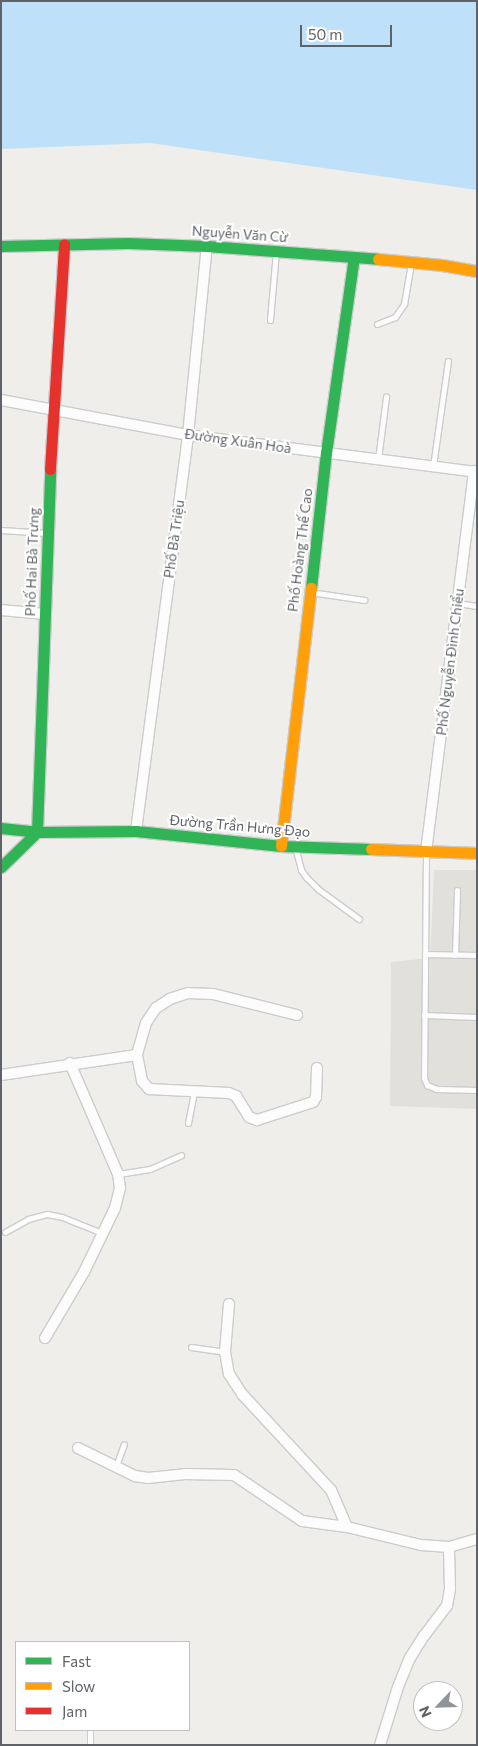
<!DOCTYPE html>
<meta charset="utf-8">
<style>
body{margin:0}
#map{position:relative;width:478px;height:1746px;overflow:hidden;background:#efeeea;font-family:Commissioner,sans-serif}
div>[style]{position:absolute}
.education>*{inset:0;background:#e2e0da}
.water>*{inset:0;background:#bfe0f9}
.roads{filter:drop-shadow(1px 0 #cbcccc) drop-shadow(-1px 0 #cbcccc) drop-shadow(0 1px #cbcccc) drop-shadow(0 -1px #cbcccc)}
.lane>*{height:5px;margin:-2.5px;padding:0 2.5px;transform-origin:2.5px;border-radius:2.5px;background:#fdfcfc}
.street>*{height:10px;margin:-5px;padding:0 5px;transform-origin:5px;border-radius:5px;background:#fdfcfc}
.fast>*{height:11px;margin:-5.5px;padding:0 5.5px;transform-origin:5.5px;border-radius:5.5px;background:#30b455}
.slow>*{height:11px;margin:-5.5px;padding:0 5.5px;transform-origin:5.5px;border-radius:5.5px;background:#ff9f0a}
.jam>*{height:11px;margin:-5.5px;padding:0 5.5px;transform-origin:5.5px;border-radius:5.5px;background:#e5322d}
span{translate:-50% -50%;white-space:nowrap;text-align:center;line-height:1.15;-webkit-text-stroke:4px #fff;paint-order:stroke}
.street-label{font-size:14px;color:#5f6368}
.frame{position:absolute;inset:0;border:2px solid #5f6368;pointer-events:none}
.legend{position:absolute;left:15px;top:1641px;width:175px;height:90px;box-sizing:border-box;background:#fff;border:1px solid #bfc1c3;margin:0;padding:6px 9px;list-style:none;font-size:15px;color:#5f6368}
.legend li{display:flex;align-items:center;gap:10px;height:25px}
.legend b{width:25px;border:1px solid #bfc1c3}
.north{position:absolute;left:413px;top:1681px;width:50px;height:50px;box-sizing:border-box;background:#fff;border:1px solid #bfc1c3;border-radius:50%;rotate:246deg;font-size:14px;font-weight:700;line-height:20px;text-align:center;color:#5f6368}
.north::after{content:'';display:block;margin:auto;width:18px;height:22px;background:#919496;clip-path:polygon(50% 0,100% 100%,50% 72%,0 100%)}
.scale{position:absolute;left:300px;top:25px;width:92px;height:22px;box-sizing:border-box;border:2px solid #5f6368;border-top:0;padding-left:6px;font-size:15px;line-height:18px;white-space:nowrap;color:#5f6368;-webkit-text-stroke:4px #fff;paint-order:stroke}
</style>
<div id="map">
<div class="education">
<div style="clip-path:polygon(434px 870px,477px 870px,477px 1109px,390px 1106px,391px 962px,430px 958px)"></div>
</div>
<div class="water">
<div style="clip-path:polygon(1px 1px,477px 1px,477px 190px,150px 143px,1px 149px)"></div>
</div>
<div class="roads">
<div class="lane">
<div style="left:270px;top:320px;width:68px;rotate:-85deg"></div>
<div style="left:377px;top:324px;width:19px;rotate:-21deg"></div>
<div style="left:395px;top:317px;width:16px;rotate:-55deg"></div>
<div style="left:404px;top:304px;width:42px;rotate:-80.3deg"></div>
<div style="left:378px;top:459px;width:63px;rotate:-82.6deg"></div>
<div style="left:433px;top:466px;width:106px;rotate:-81.9deg"></div>
<div style="left:1px;top:530px;width:46px;rotate:3.7deg"></div>
<div style="left:310px;top:592px;width:55px;rotate:8.4deg"></div>
<div style="left:458px;top:603px;width:19px;rotate:9deg"></div>
<div style="left:295px;top:847px;width:24px;rotate:75deg"></div>
<div style="left:301px;top:870px;width:9px;rotate:54deg"></div>
<div style="left:306px;top:877px;width:17px;rotate:45deg"></div>
<div style="left:318px;top:889px;width:51px;rotate:36.2deg"></div>
<div style="left:426px;top:852px;width:226px;rotate:90.5deg"></div>
<div style="left:424px;top:1078px;width:8px;rotate:67deg"></div>
<div style="left:427px;top:1085px;width:11px;rotate:22deg"></div>
<div style="left:437px;top:1089px;width:40px;rotate:1.4deg"></div>
<div style="left:425px;top:954px;width:52px;rotate:1.1deg"></div>
<div style="left:455px;top:955px;width:65px;rotate:-88.2deg"></div>
<div style="left:424px;top:1015px;width:53px;rotate:2.2deg"></div>
<div style="left:188px;top:1123px;width:32px;rotate:-79deg"></div>
<div style="left:118px;top:1174px;width:32px;rotate:-9deg"></div>
<div style="left:150px;top:1169px;width:34px;rotate:-24deg"></div>
<div style="left:5px;top:1232px;width:26px;rotate:-29deg"></div>
<div style="left:28px;top:1219px;width:20px;rotate:-15deg"></div>
<div style="left:47px;top:1214px;width:15px;rotate:11deg"></div>
<div style="left:62px;top:1217px;width:43px;rotate:21.8deg"></div>
<div style="left:191px;top:1347px;width:34px;rotate:8deg"></div>
<div style="left:116px;top:1466px;width:23px;rotate:-70deg"></div>
<div style="left:90px;top:1745px;width:15px;rotate:-90deg"></div>
</div>
<div class="street">
<div style="left:1px;top:400px;width:190px;rotate:10.6deg"></div>
<div style="left:188px;top:435px;width:291px;rotate:7.3deg"></div>
<div style="left:1px;top:610px;width:44px;rotate:5.2deg"></div>
<div style="left:136px;top:831px;width:399px;rotate:-82.5deg"></div>
<div style="left:188px;top:435px;width:190px;rotate:-84.3deg"></div>
<div style="left:426px;top:852px;width:384px;rotate:-82.8deg"></div>
<div style="left:297px;top:1015px;width:87px;rotate:-166deg"></div>
<div style="left:213px;top:994px;width:25px;rotate:-178deg"></div>
<div style="left:188px;top:993px;width:19px;rotate:162deg"></div>
<div style="left:170px;top:999px;width:17px;rotate:147deg"></div>
<div style="left:156px;top:1008px;width:18px;rotate:124deg"></div>
<div style="left:146px;top:1023px;width:33px;rotate:106deg"></div>
<div style="left:137px;top:1055px;width:26px;rotate:79deg"></div>
<div style="left:142px;top:1081px;width:11px;rotate:49deg"></div>
<div style="left:149px;top:1089px;width:80px;rotate:2.9deg"></div>
<div style="left:229px;top:1093px;width:8px;rotate:23deg"></div>
<div style="left:236px;top:1096px;width:25px;rotate:58deg"></div>
<div style="left:249px;top:1117px;width:9px;rotate:21deg"></div>
<div style="left:257px;top:1120px;width:59px;rotate:-17.8deg"></div>
<div style="left:313px;top:1102px;width:6px;rotate:-59deg"></div>
<div style="left:316px;top:1097px;width:29px;rotate:-88deg"></div>
<div style="left:1px;top:1075px;width:137px;rotate:-8.4deg"></div>
<div style="left:229px;top:1304px;width:48px;rotate:94.8deg"></div>
<div style="left:225px;top:1352px;width:22px;rotate:80deg"></div>
<div style="left:229px;top:1374px;width:24px;rotate:57deg"></div>
<div style="left:242px;top:1394px;width:131px;rotate:47.2deg"></div>
<div style="left:331px;top:1490px;width:40px;rotate:66.6deg"></div>
<div style="left:347px;top:1527px;width:76px;rotate:13.7deg"></div>
<div style="left:421px;top:1545px;width:28px;rotate:4deg"></div>
<div style="left:449px;top:1547px;width:29px;rotate:-16deg"></div>
<div style="left:45px;top:1338px;width:77px;rotate:-59.4deg"></div>
<div style="left:84px;top:1272px;width:71px;rotate:-64.2deg"></div>
<div style="left:115px;top:1208px;width:21px;rotate:-76deg"></div>
<div style="left:120px;top:1188px;width:14px;rotate:-98deg"></div>
<div style="left:118px;top:1174px;width:121px;rotate:-113.4deg"></div>
<div style="left:78px;top:1448px;width:64px;rotate:26.2deg"></div>
<div style="left:135px;top:1476px;width:13px;rotate:9deg"></div>
<div style="left:148px;top:1478px;width:37px;rotate:-6deg"></div>
<div style="left:185px;top:1474px;width:49px;rotate:1.2deg"></div>
<div style="left:234px;top:1475px;width:82px;rotate:34.1deg"></div>
<div style="left:302px;top:1521px;width:45px;rotate:7.6deg"></div>
<div style="left:380px;top:1745px;width:61px;rotate:-72.8deg"></div>
<div style="left:398px;top:1687px;width:31px;rotate:-68deg"></div>
<div style="left:410px;top:1658px;width:26px;rotate:-58deg"></div>
<div style="left:424px;top:1636px;width:38px;rotate:-53deg"></div>
<div style="left:447px;top:1606px;width:17px;rotate:-80deg"></div>
<div style="left:450px;top:1589px;width:42px;rotate:-91.4deg"></div>
</div>
<div class="fast">
<div style="left:1px;top:246px;width:127px;rotate:-1.4deg"></div>
<div style="left:128px;top:243px;width:79px;rotate:2.2deg"></div>
<div style="left:207px;top:246px;width:171px;rotate:4.3deg"></div>
<div style="left:311px;top:588px;width:136px;rotate:-83.7deg"></div>
<div style="left:326px;top:453px;width:198px;rotate:-81.9deg"></div>
<div style="left:1px;top:828px;width:36px;rotate:6deg"></div>
<div style="left:37px;top:832px;width:99px;rotate:-0.6deg"></div>
<div style="left:136px;top:831px;width:146px;rotate:5.9deg"></div>
<div style="left:281px;top:846px;width:90px;rotate:1.9deg"></div>
<div style="left:1px;top:867px;width:50px;rotate:-44.2deg"></div>
<div style="left:37px;top:832px;width:363px;rotate:-87.9deg"></div>
</div>
<div class="slow">
<div style="left:378px;top:259px;width:64px;rotate:5.4deg"></div>
<div style="left:442px;top:265px;width:36px;rotate:10deg"></div>
<div style="left:281px;top:846px;width:260px;rotate:-83.4deg"></div>
<div style="left:371px;top:849px;width:106px;rotate:2.2deg"></div>
</div>
<div class="jam">
<div style="left:50px;top:469px;width:225px;rotate:-86.4deg"></div>
</div>
</div>
<div class="street-label">
<span style="left:240px;top:234px;rotate:4deg">Nguyễn Văn Cừ</span>
<span style="left:238px;top:441px;rotate:8deg">Đường Xuân Hoà</span>
<span style="left:174px;top:539px;rotate:-82deg">Phố Bà Triệu</span>
<span style="left:300px;top:550px;rotate:-83deg">Phố Hoàng Thế Cao</span>
<span style="left:32px;top:562px;rotate:-88deg">Phố Hai Bà Trưng</span>
<span style="left:450px;top:662px;rotate:-83deg">Phố Nguyễn Đình Chiểu</span>
<span style="left:240px;top:826px;rotate:5deg">Đường Trần Hưng Đạo</span>
</div>
<div class="frame"></div>
<ul class="legend">
<li><b style="height:6px;background:#30b455"></b>Fast</li>
<li><b style="height:6px;background:#ff9f0a"></b>Slow</li>
<li><b style="height:6px;background:#e5322d"></b>Jam</li>
</ul>
<div class="north">N</div>
<div class="scale">50 m</div>
</div>
